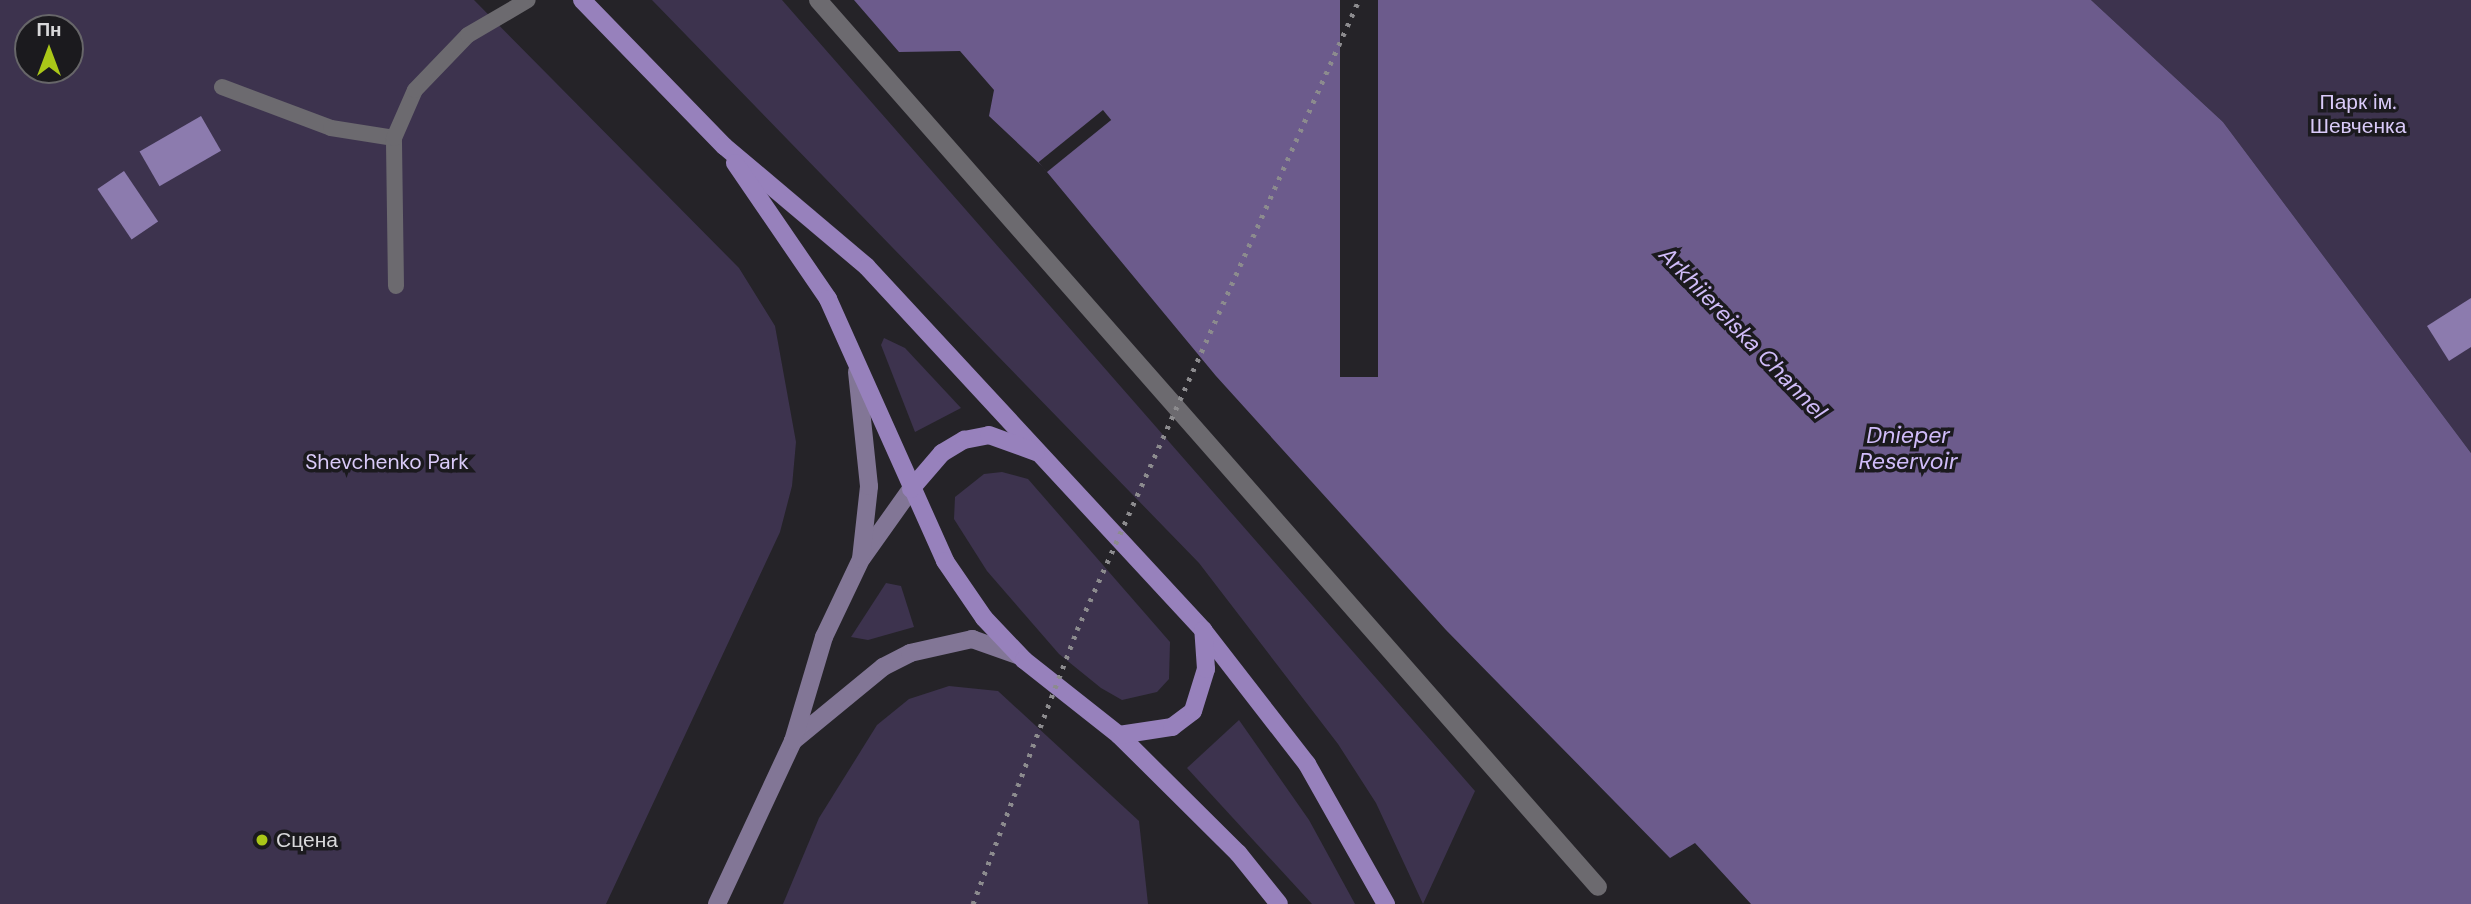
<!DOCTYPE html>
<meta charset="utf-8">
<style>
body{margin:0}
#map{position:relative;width:2471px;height:904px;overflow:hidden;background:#252328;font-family:"DM Sans",sans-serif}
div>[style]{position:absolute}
.green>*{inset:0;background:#3d334e}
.water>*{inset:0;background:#6c5b8c}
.pier>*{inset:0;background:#252328;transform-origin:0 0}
.building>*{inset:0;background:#8c7bae;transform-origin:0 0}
.service>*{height:16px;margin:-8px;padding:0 8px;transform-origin:8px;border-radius:8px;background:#6c6a6f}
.pedestrian>*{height:18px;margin:-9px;padding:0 9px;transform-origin:9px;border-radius:9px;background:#6c6a6f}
.secondary>*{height:18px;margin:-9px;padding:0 9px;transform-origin:9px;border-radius:9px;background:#827696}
.primary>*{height:18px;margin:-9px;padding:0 9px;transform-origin:9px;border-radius:9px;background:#9781bc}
.rail>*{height:5px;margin-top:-2.5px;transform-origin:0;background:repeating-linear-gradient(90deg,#8c8b8e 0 3.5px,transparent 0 10.5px)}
.dots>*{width:19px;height:19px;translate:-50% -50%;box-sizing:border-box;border:4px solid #1b1a1e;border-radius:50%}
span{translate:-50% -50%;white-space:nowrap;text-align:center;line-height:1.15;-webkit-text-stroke:7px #1b1a1e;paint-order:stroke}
.park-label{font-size:21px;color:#d9caf8}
.poi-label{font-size:21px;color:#d8d8da}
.left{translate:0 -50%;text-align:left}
.water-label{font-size:23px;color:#d0bcf9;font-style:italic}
.north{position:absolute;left:14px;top:14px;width:70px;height:70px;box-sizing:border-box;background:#1b1a1e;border:2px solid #676669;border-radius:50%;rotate:0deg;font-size:19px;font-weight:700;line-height:28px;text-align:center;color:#d8d8da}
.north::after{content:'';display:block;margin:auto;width:24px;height:32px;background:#aac718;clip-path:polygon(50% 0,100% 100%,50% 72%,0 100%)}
</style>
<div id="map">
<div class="green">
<div style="clip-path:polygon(evenodd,0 0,474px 0,739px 268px,775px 326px,796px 442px,792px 486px,780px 532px,606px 904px,0 904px,0 0,28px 28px,70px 28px,70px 70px,28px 70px,28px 28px)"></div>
<div style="clip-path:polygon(652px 0,782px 0,1475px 791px,1423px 904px,1376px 803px,1338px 744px,1199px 563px)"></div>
<div style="clip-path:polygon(2091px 0,2471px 0,2471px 453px,2223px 122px)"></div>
<div style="clip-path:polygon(884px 338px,905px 348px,961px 408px,915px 432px,881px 345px)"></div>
<div style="clip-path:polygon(1002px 472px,1028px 479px,1170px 642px,1169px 679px,1157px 692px,1122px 700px,1101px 688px,1059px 654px,987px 571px,954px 519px,955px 497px,984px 474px)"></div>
<div style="clip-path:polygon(886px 583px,901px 586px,914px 627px,868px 640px,851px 637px)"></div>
<div style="clip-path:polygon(949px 686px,998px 691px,1139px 821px,1148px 904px,783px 904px,819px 818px,877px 725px,909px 699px)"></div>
<div style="clip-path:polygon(1239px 720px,1309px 820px,1355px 904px,1312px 904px,1187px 768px)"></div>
</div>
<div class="water">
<div style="clip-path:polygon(854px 0,2091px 0,2223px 122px,2471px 453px,2471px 904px,1751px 904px,1695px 843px,1670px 858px,1446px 630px,1216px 376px,1042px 166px,989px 116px,994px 90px,960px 51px,899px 52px)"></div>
</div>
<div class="pier">
<div style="left:1340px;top:0;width:38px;height:377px"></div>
<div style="left:1103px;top:110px;width:13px;height:83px;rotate:51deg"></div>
</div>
<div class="building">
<div style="left:201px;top:116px;width:40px;height:71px;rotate:60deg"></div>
<div style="left:124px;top:171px;width:61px;height:32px;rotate:56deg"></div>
<div style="clip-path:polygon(2471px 298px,2471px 347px,2449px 361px,2427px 326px)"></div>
</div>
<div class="service">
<div style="left:222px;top:87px;width:116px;rotate:20.6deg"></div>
<div style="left:331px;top:128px;width:64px;rotate:9deg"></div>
<div style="left:396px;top:286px;width:148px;rotate:-90.8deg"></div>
<div style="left:394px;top:138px;width:52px;rotate:-66.4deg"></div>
<div style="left:415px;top:90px;width:76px;rotate:-46.1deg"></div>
<div style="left:468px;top:35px;width:69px;rotate:-30.3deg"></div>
</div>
<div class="pedestrian">
<div style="left:818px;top:0;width:1181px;rotate:48.67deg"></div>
</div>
<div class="secondary">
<div style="left:862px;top:558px;width:85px;rotate:-54.6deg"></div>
<div style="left:793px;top:741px;width:117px;rotate:-39.4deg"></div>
<div style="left:883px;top:667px;width:30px;rotate:-27deg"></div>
<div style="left:910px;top:653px;width:64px;rotate:-12.7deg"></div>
<div style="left:972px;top:639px;width:48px;rotate:19.6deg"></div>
<div style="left:717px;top:904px;width:180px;rotate:-65deg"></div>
<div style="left:793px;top:741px;width:109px;rotate:-73.4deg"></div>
<div style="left:824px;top:637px;width:86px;rotate:-64.6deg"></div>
<div style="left:861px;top:559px;width:73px;rotate:-83.7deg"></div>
<div style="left:869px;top:486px;width:115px;rotate:-96deg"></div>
</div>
<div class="primary">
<div style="left:582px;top:0;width:204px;rotate:45.8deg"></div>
<div style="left:724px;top:146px;width:187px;rotate:40.2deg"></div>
<div style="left:867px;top:267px;width:495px;rotate:47.2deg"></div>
<div style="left:1203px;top:630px;width:170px;rotate:52.2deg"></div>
<div style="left:1307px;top:764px;width:161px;rotate:60.6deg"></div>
<div style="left:735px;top:163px;width:165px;rotate:55.6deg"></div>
<div style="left:828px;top:299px;width:287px;rotate:65.9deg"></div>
<div style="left:945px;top:561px;width:69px;rotate:55.6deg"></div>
<div style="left:984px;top:618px;width:58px;rotate:46.4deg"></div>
<div style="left:1024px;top:660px;width:121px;rotate:38.3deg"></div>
<div style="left:1119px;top:735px;width:168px;rotate:44.8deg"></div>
<div style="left:1238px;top:853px;width:65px;rotate:51.2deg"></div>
<div style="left:911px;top:489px;width:48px;rotate:-49.3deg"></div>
<div style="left:942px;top:453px;width:26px;rotate:-31deg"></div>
<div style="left:964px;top:440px;width:25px;rotate:-11deg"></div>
<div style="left:989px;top:435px;width:50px;rotate:19.9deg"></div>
<div style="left:1119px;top:735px;width:54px;rotate:-8.6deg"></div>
<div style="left:1172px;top:727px;width:26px;rotate:-37deg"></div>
<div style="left:1193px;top:711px;width:44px;rotate:-72.8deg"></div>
<div style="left:1206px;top:669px;width:39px;rotate:-94deg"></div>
</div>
<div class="rail">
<div style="left:973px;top:904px;width:293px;rotate:-69.2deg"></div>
<div style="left:1077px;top:630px;width:690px;rotate:-65.89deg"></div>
</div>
<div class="dots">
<div style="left:262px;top:840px;background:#aac718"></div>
</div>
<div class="park-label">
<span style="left:2358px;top:114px">Парк iм.<br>Шевченка</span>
<span style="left:387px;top:462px">Shevchenko Park</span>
</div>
<div class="poi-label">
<span class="left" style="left:276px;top:840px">Сцена</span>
</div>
<div class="water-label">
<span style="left:1743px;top:333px;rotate:46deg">Arkhiiereiska Channel</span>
<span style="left:1908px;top:448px">Dnieper<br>Reservoir</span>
</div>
<div class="north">Пн</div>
</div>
